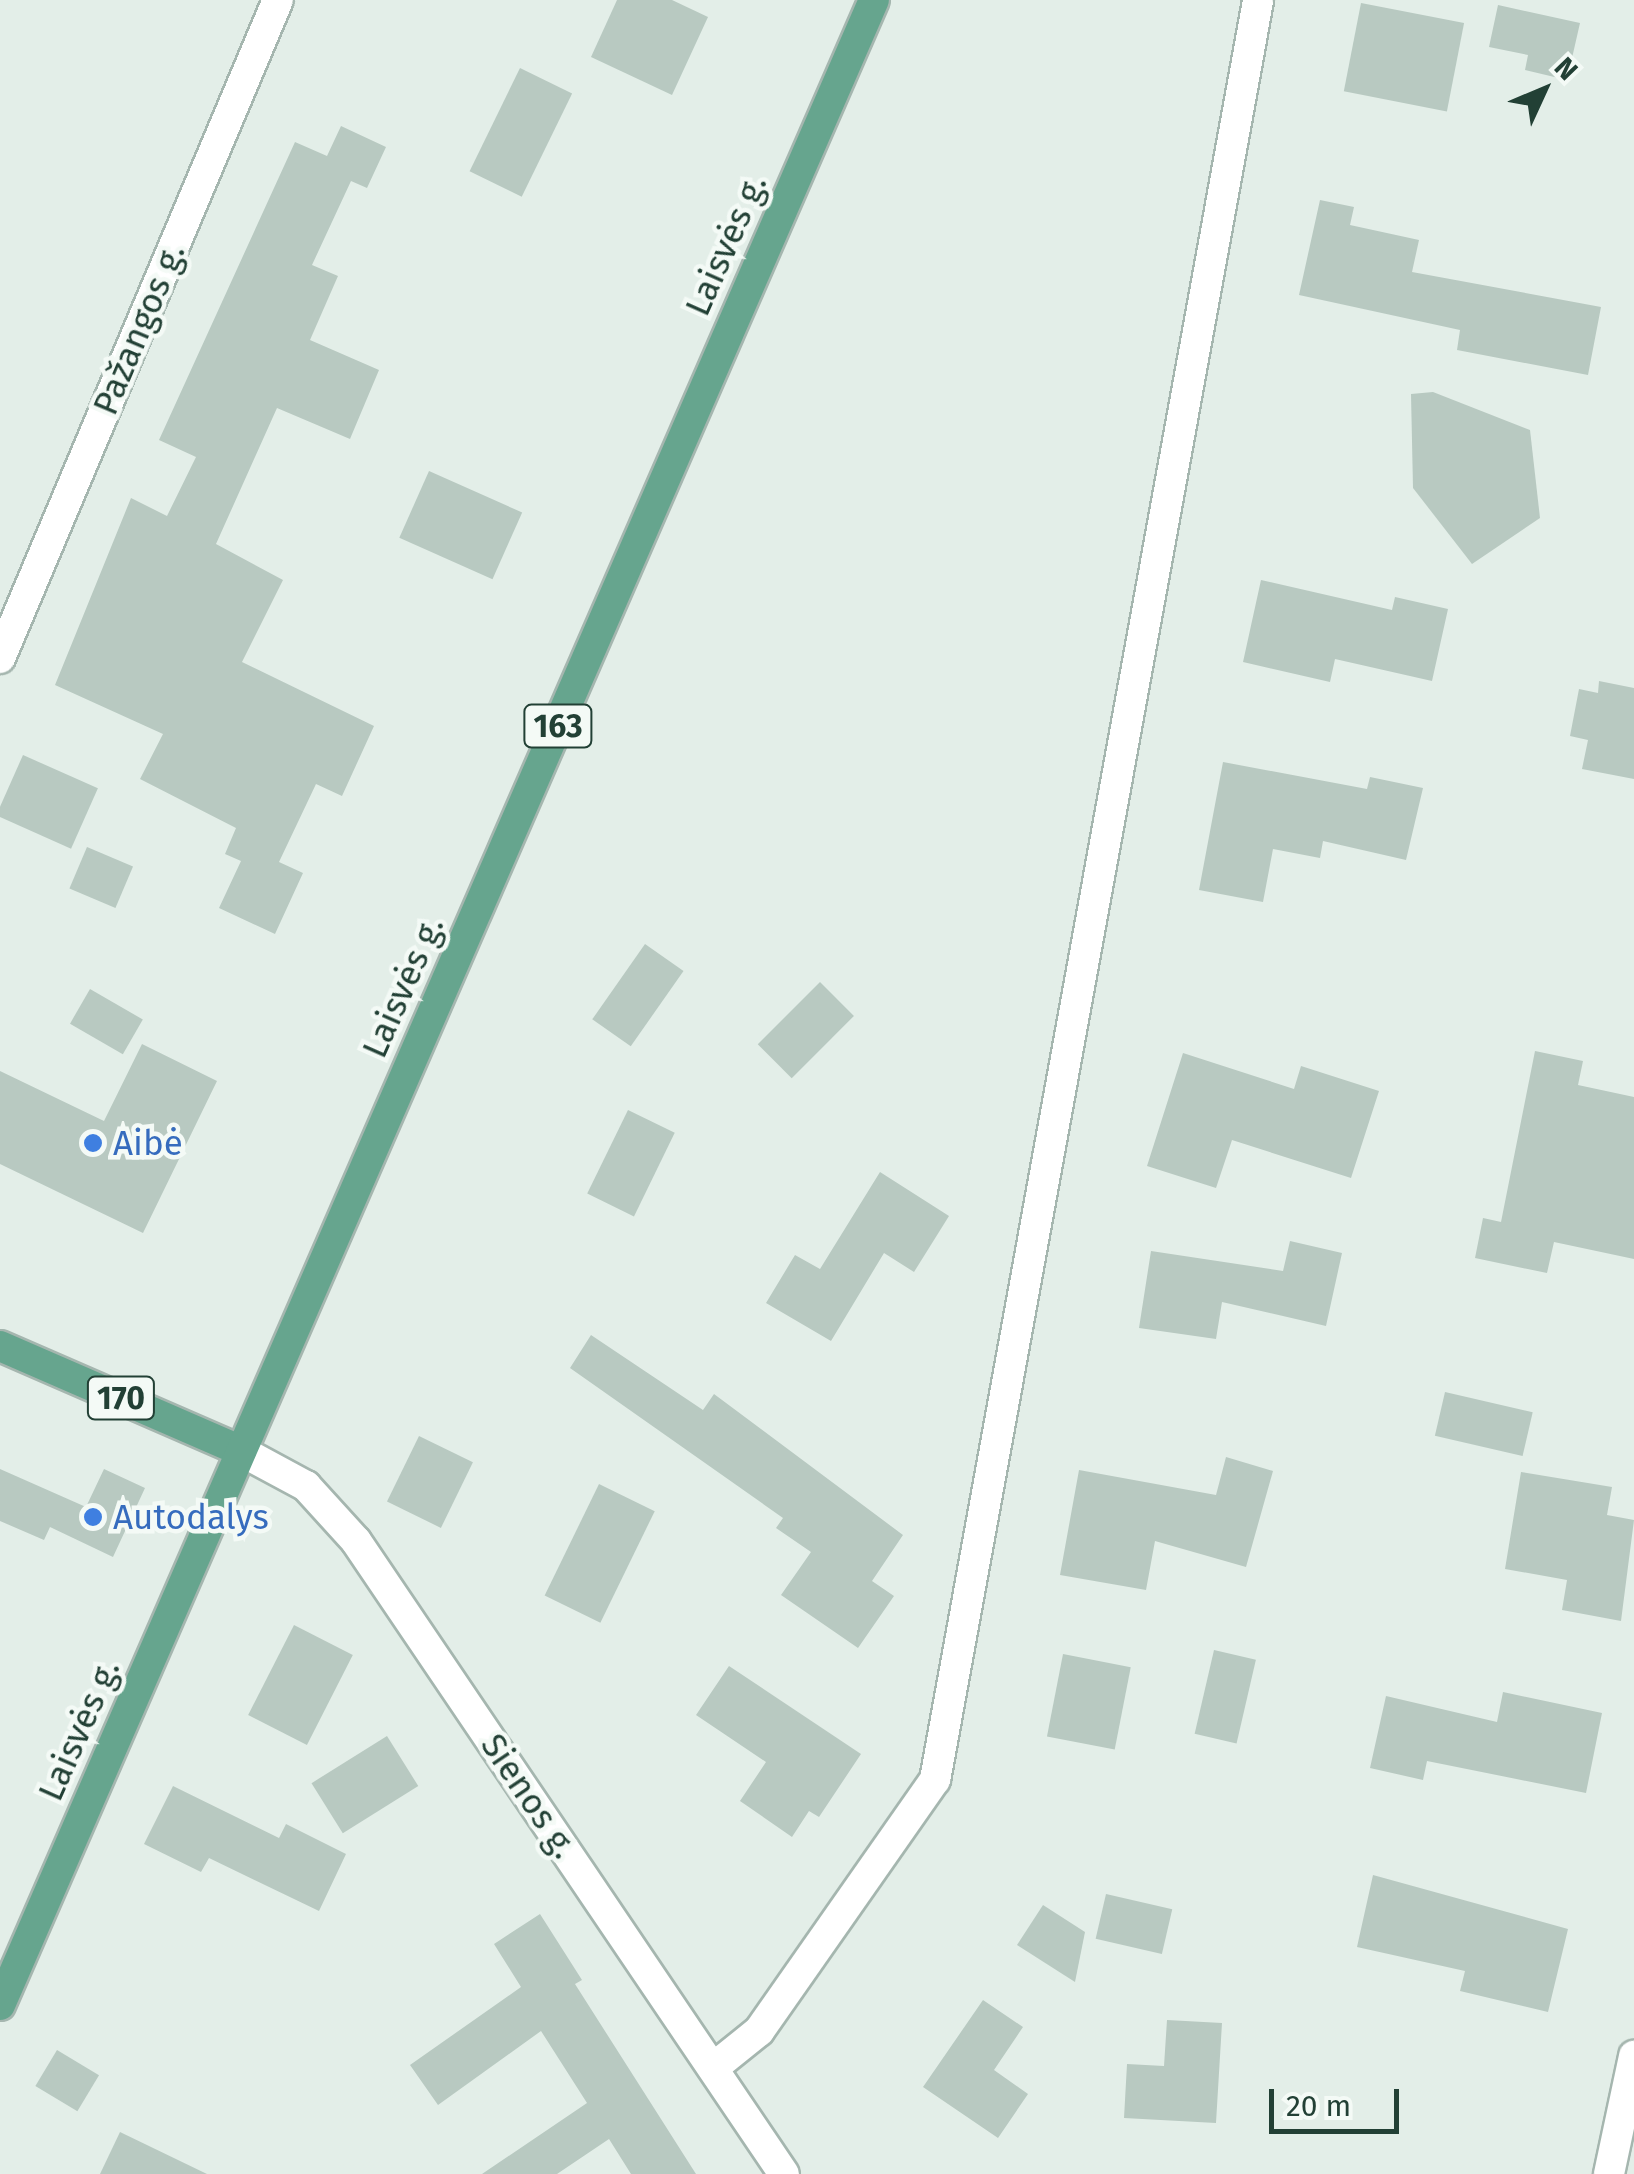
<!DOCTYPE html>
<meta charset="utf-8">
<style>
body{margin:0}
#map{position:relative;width:1634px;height:2174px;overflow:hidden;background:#e3eee8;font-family:"Fira Sans",sans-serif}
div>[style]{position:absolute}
.building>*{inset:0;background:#b8c9c1;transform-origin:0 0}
.roads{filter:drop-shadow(2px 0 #a5b6af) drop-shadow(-2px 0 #a5b6af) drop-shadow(0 2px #a5b6af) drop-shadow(0 -2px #a5b6af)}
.street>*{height:30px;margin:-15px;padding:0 15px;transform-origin:15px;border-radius:15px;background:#fff}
.primary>*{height:30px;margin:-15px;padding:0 15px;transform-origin:15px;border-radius:15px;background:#66a58e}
.dots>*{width:28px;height:28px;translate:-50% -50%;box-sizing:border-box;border:5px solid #f4faf6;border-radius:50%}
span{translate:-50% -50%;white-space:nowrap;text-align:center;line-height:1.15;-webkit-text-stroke:9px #f4faf6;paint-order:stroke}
.shield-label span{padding:2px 8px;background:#f4faf6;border:2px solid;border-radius:8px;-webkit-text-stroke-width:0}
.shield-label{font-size:32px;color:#224035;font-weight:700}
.street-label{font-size:35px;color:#224035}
.shop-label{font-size:35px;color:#366cbe}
.left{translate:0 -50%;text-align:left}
.north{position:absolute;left:1494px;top:40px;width:100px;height:100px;-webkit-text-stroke:8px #f4faf6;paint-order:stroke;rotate:46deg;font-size:28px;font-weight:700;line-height:40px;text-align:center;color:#224035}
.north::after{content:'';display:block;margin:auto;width:35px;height:45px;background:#224035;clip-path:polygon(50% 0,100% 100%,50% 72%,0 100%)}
.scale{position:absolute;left:1269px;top:2089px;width:130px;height:45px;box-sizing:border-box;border:5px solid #224035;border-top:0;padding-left:12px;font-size:30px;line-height:35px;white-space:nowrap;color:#224035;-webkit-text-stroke:8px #f4faf6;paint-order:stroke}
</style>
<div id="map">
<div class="building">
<div style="clip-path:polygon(617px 0,672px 0,708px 17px,672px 95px,591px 57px)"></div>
<div style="left:1361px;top:3px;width:105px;height:90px;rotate:11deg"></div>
<div style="clip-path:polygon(1498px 5px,1580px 23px,1567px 80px,1525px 70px,1528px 55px,1489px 47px)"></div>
<div style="left:520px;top:68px;width:58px;height:115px;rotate:26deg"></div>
<div style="clip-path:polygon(341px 126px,386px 147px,367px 188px,351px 181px,312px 265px,338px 276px,310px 340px,379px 370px,350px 439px,277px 408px,216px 544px,283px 580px,242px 662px,374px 726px,342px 796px,316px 784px,279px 862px,303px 873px,275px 934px,219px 908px,241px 861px,225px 854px,236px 828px,140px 779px,163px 734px,55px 685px,131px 498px,167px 516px,196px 457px,159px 440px,295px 142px,327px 156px)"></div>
<div style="clip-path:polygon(1320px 200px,1354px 207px,1350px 225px,1419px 240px,1412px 272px,1601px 307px,1588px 375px,1457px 350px,1460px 330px,1299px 295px)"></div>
<div style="clip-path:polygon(1433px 392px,1530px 430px,1540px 518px,1472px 564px,1413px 488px,1411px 394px)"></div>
<div style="left:429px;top:471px;width:102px;height:73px;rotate:24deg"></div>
<div style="clip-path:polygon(1261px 580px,1392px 610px,1395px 597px,1448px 609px,1432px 681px,1335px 659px,1330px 682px,1243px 662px)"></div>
<div style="clip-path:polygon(1599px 681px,1634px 688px,1634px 779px,1582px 769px,1588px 740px,1570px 736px,1579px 689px,1598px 693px)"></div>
<div style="left:23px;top:755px;width:82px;height:66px;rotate:24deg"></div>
<div style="clip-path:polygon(1223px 762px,1367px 789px,1370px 777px,1423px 788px,1406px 860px,1323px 841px,1320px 858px,1273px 849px,1263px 902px,1199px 890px)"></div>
<div style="left:87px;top:847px;width:50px;height:45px;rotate:23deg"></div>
<div style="left:645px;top:944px;width:47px;height:92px;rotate:35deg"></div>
<div style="left:820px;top:982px;width:48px;height:88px;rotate:45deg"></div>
<div style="left:90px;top:989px;width:61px;height:40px;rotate:30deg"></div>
<div style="clip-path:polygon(142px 1044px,217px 1081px,143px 1233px,0 1164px,0 1071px,104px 1121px)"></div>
<div style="clip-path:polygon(1535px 1051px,1583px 1061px,1578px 1085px,1634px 1097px,1634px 1259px,1554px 1242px,1547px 1273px,1475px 1258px,1483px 1218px,1501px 1222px)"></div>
<div style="clip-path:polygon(1183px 1053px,1294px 1089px,1301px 1066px,1379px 1091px,1351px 1178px,1232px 1140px,1216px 1188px,1147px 1166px)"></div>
<div style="left:628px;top:1110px;width:52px;height:93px;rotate:26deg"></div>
<div style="clip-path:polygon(880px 1172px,949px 1216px,914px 1272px,884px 1253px,831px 1341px,766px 1303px,795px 1255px,820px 1269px)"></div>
<div style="clip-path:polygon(1290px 1241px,1342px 1253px,1326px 1326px,1222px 1302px,1216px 1339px,1139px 1328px,1151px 1251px,1283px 1271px)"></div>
<div style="clip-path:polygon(591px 1335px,703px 1410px,714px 1394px,903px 1535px,872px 1581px,894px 1596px,858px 1648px,781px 1595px,811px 1552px,776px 1528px,783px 1518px,570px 1368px)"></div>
<div style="left:1445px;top:1392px;width:90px;height:45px;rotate:13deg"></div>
<div style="left:419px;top:1436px;width:60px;height:73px;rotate:26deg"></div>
<div style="clip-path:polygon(1226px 1457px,1273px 1471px,1246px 1567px,1155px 1541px,1146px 1590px,1060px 1575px,1079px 1470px,1216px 1495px)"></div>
<div style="clip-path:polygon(0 1469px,86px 1507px,104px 1469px,145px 1488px,113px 1557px,50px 1527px,44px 1540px,0 1521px)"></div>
<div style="clip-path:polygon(1521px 1472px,1612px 1487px,1607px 1515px,1634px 1520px,1621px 1621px,1562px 1610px,1567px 1580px,1505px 1569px)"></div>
<div style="left:599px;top:1484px;width:62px;height:124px;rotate:26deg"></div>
<div style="left:294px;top:1625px;width:66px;height:101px;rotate:27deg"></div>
<div style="left:1214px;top:1650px;width:43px;height:86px;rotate:13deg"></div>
<div style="left:1063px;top:1654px;width:69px;height:84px;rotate:11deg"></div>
<div style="clip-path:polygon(729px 1666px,861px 1754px,819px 1817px,809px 1811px,792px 1837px,740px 1801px,766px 1762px,696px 1715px)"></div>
<div style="clip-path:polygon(1503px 1692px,1602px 1713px,1586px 1793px,1427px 1761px,1423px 1780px,1370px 1768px,1386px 1696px,1497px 1722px)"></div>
<div style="left:387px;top:1736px;width:59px;height:89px;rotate:58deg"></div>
<div style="clip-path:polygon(173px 1786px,279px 1838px,286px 1824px,346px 1854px,319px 1911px,209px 1858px,201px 1872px,144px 1844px)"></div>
<div style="clip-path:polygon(1373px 1875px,1568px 1929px,1548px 2012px,1460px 1991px,1465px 1971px,1357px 1947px)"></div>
<div style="left:1106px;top:1894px;width:68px;height:46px;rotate:13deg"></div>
<div style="clip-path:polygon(1043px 1905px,1085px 1932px,1075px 1982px,1017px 1945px)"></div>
<div style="clip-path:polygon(540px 1914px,582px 1980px,575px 1984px,696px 2174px,631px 2174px,609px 2139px,557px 2174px,482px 2174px,587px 2103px,541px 2031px,438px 2105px,410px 2065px,521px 1987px,494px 1944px)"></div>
<div style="clip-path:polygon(983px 2000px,1023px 2027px,994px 2070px,1028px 2094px,998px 2138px,923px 2087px)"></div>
<div style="clip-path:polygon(1167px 2020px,1222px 2023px,1216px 2123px,1124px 2118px,1127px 2064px,1164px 2066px)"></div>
<div style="left:57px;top:2050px;width:49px;height:42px;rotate:31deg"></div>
<div style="clip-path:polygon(120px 2132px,207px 2174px,100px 2174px)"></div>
</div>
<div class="roads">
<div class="street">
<div style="left:0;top:658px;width:714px;rotate:-67.1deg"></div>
<div style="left:241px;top:1451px;width:74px;rotate:28.3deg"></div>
<div style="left:306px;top:1486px;width:74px;rotate:47.7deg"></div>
<div style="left:356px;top:1541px;width:764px;rotate:55.94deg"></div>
<div style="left:713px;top:2068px;width:59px;rotate:-38.8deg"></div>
<div style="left:759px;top:2031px;width:307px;rotate:-55deg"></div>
<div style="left:935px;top:1780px;width:1809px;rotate:-79.71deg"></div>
<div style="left:1609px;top:2174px;width:121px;rotate:-78deg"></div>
</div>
<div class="primary">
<div style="left:0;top:1346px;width:263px;rotate:23.5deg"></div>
<div style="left:0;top:2005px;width:2187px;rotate:-66.45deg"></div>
</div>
</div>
<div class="dots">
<div style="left:93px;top:1143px;background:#3f7fe0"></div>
<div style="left:93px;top:1517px;background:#3f7fe0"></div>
</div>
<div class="shield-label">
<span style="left:558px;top:726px">163</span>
<span style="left:121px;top:1398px">170</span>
</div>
<div class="street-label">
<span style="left:726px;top:245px;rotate:-66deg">Laisvės g.</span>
<span style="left:139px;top:329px;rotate:-67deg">Pažangos g.</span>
<span style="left:403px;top:987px;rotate:-66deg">Laisvės g.</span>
<span style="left:79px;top:1730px;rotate:-66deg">Laisvės g.</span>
<span style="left:529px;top:1796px;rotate:56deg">Sienos g.</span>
</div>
<div class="shop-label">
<span class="left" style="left:113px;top:1143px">Aibė</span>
<span class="left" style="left:113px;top:1517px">Autodalys</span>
</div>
<div class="north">N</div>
<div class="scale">20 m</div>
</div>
